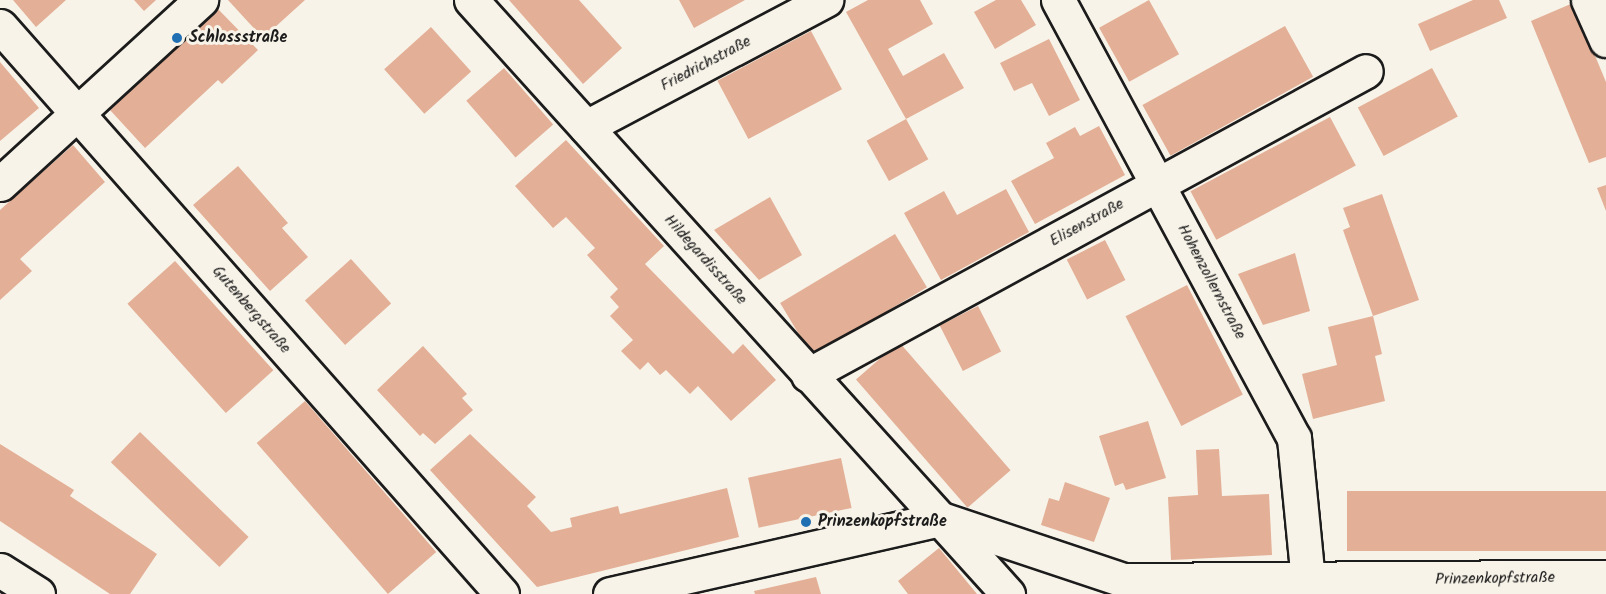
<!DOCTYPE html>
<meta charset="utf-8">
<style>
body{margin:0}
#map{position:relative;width:1606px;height:594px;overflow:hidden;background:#f7f3e8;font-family:Kalam,sans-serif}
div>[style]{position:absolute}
.building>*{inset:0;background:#e3af96;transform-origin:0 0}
.roads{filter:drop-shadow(2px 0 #1c1c1c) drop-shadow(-2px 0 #1c1c1c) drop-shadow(0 2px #1c1c1c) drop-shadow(0 -2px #1c1c1c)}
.minor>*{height:33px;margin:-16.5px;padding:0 16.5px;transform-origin:16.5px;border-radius:16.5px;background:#f7f3e8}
.major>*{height:33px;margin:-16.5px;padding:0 16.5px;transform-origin:16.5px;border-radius:16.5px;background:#f7f3e8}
.dots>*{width:16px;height:16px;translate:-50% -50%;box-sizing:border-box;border:3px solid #f7f3e8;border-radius:50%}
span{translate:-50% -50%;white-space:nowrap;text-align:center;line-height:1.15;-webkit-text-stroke:6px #f7f3e8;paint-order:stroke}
.poi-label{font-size:16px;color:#1c1c1c;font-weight:700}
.left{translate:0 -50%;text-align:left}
.street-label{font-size:16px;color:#1c1c1c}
</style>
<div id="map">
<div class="building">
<div style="clip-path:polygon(13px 0,66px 0,36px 27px)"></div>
<div style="clip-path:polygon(134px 0,156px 0,144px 11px)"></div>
<div style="clip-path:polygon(228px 0,305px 0,263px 38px)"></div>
<div style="clip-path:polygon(509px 0,579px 0,622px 48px,583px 84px)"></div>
<div style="clip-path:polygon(679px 0,745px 0,694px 28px)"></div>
<div style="clip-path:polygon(868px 0,920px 0,933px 24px,888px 49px,903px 76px,944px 53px,964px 88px,906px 119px,846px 12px)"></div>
<div style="clip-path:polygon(996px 0,1021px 0,1036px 25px,995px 49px,974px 12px)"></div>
<div style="left:1149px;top:0;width:62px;height:57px;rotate:61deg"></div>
<div style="clip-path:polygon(1473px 0,1499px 0,1507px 18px,1430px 51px,1418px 24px)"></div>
<div style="clip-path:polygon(1573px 3px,1606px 82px,1606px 157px,1589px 163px,1531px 21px)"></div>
<div style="clip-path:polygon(218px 9px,258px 50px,222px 84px,218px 80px,145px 148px,110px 110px)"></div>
<div style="left:1285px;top:26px;width:58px;height:163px;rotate:61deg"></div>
<div style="left:431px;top:27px;width:60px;height:63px;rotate:48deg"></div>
<div style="left:811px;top:31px;width:66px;height:106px;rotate:62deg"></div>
<div style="clip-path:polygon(1049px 39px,1080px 100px,1049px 116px,1032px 83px,1014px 91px,1000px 63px)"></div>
<div style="clip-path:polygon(0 62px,39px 108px,0 141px)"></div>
<div style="left:504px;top:68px;width:75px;height:50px;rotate:49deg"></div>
<div style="left:1432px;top:68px;width:55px;height:84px;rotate:62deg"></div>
<div style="left:1330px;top:117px;width:55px;height:158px;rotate:62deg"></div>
<div style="left:906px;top:119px;width:46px;height:45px;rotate:61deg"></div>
<div style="clip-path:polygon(1099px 126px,1125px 175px,1035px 224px,1011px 181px,1054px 158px,1046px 143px,1075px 127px,1080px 136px)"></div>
<div style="clip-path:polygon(566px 140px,664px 246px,645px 264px,733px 354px,743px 344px,776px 380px,731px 421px,698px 386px,690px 394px,666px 370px,660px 375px,648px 362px,640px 370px,621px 351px,633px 340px,610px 316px,619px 307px,610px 297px,618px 289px,587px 255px,595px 248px,566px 217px,553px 228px,515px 186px)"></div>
<div style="clip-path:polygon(73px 145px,105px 182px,20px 259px,32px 271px,0 300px,0 210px)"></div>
<div style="clip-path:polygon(238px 166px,288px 223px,282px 228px,308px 257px,270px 291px,193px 205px)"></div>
<div style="clip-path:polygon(1606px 185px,1606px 211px,1597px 188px)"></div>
<div style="clip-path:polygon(1006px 189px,1029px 232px,941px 280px,904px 213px,944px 191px,957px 215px)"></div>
<div style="clip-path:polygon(1382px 194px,1419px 300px,1373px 316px,1343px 230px,1350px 227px,1343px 208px)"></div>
<div style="clip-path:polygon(770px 197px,802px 255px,759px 280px,714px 230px)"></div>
<div style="left:895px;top:234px;width:62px;height:134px;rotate:59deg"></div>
<div style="left:1105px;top:240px;width:45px;height:43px;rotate:63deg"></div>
<div style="clip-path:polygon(1295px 253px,1310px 311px,1263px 325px,1238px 274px)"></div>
<div style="left:351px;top:259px;width:60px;height:62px;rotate:48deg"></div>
<div style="left:175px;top:261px;width:147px;height:64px;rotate:48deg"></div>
<div style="left:1187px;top:285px;width:123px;height:69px;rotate:63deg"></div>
<div style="left:978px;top:306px;width:51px;height:43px;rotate:63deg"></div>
<div style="clip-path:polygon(1373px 316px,1382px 354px,1375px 356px,1385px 401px,1313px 419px,1302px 374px,1337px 365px,1328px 327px)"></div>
<div style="left:899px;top:342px;width:170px;height:57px;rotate:49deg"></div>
<div style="clip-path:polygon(423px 346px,467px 394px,462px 398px,473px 410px,435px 444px,423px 433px,420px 436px,377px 390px)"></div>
<div style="left:305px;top:401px;width:200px;height:64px;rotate:49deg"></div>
<div style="clip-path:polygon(1148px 421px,1166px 478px,1126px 490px,1123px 483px,1115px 486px,1099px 436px)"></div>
<div style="left:140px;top:432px;width:151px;height:42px;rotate:44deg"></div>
<div style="clip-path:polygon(470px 434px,536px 497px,527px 506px,551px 532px,572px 527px,570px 518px,618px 506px,620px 514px,727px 488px,739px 537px,537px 587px,430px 470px)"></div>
<div style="clip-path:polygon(0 444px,74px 490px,70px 496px,157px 554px,130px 594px,110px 594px,0 521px)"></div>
<div style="clip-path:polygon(1219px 449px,1222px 496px,1269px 494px,1272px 555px,1171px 560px,1168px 497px,1198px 495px,1196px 450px)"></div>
<div style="left:841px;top:458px;width:51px;height:95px;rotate:78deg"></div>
<div style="clip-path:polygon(1065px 482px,1110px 498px,1094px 542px,1041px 525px,1049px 498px,1059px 501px)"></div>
<div style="left:1606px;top:491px;width:60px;height:259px;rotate:90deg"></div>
<div style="clip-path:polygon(939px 548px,977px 594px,908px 594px,898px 581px)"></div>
<div style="clip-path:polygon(816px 577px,821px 594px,755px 594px,754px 591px)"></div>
</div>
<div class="roads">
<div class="minor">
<div style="left:471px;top:0;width:801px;rotate:47.89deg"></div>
<div style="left:1058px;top:0;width:498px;rotate:61.7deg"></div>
<div style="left:1294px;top:438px;width:144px;rotate:84.4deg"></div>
<div style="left:1588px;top:0;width:44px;rotate:65.8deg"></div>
<div style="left:0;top:26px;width:758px;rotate:48.53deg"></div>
<div style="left:586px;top:127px;width:272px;rotate:-27.9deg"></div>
<div style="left:0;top:184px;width:273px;rotate:-42.5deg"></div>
<div style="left:808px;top:375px;width:635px;rotate:-28.58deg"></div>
<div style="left:610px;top:594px;width:339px;rotate:-12.8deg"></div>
<div style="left:941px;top:519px;width:192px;rotate:18.5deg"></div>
<div style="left:1123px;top:580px;width:483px;rotate:-0.4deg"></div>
</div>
<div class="major">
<div style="left:0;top:570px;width:45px;rotate:32.3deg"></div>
</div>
</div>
<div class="dots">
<div style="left:177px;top:38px;background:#1f6fb2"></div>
<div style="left:806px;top:522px;background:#1f6fb2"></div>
</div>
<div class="poi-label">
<span class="left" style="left:189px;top:38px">Schlossstraße</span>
<span class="left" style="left:818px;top:522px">Prinzenkopfstraße</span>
</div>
<div class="street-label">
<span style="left:706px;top:64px;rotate:-28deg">Friedrichstraße</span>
<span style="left:1087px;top:223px;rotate:-29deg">Elisenstraße</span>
<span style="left:705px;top:260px;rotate:48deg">Hildegardisstraße</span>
<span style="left:1211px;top:282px;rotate:62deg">Hohenzollernstraße</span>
<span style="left:251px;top:310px;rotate:49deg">Gutenbergstraße</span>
<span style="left:1495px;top:579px;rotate:-1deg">Prinzenkopfstraße</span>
</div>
</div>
